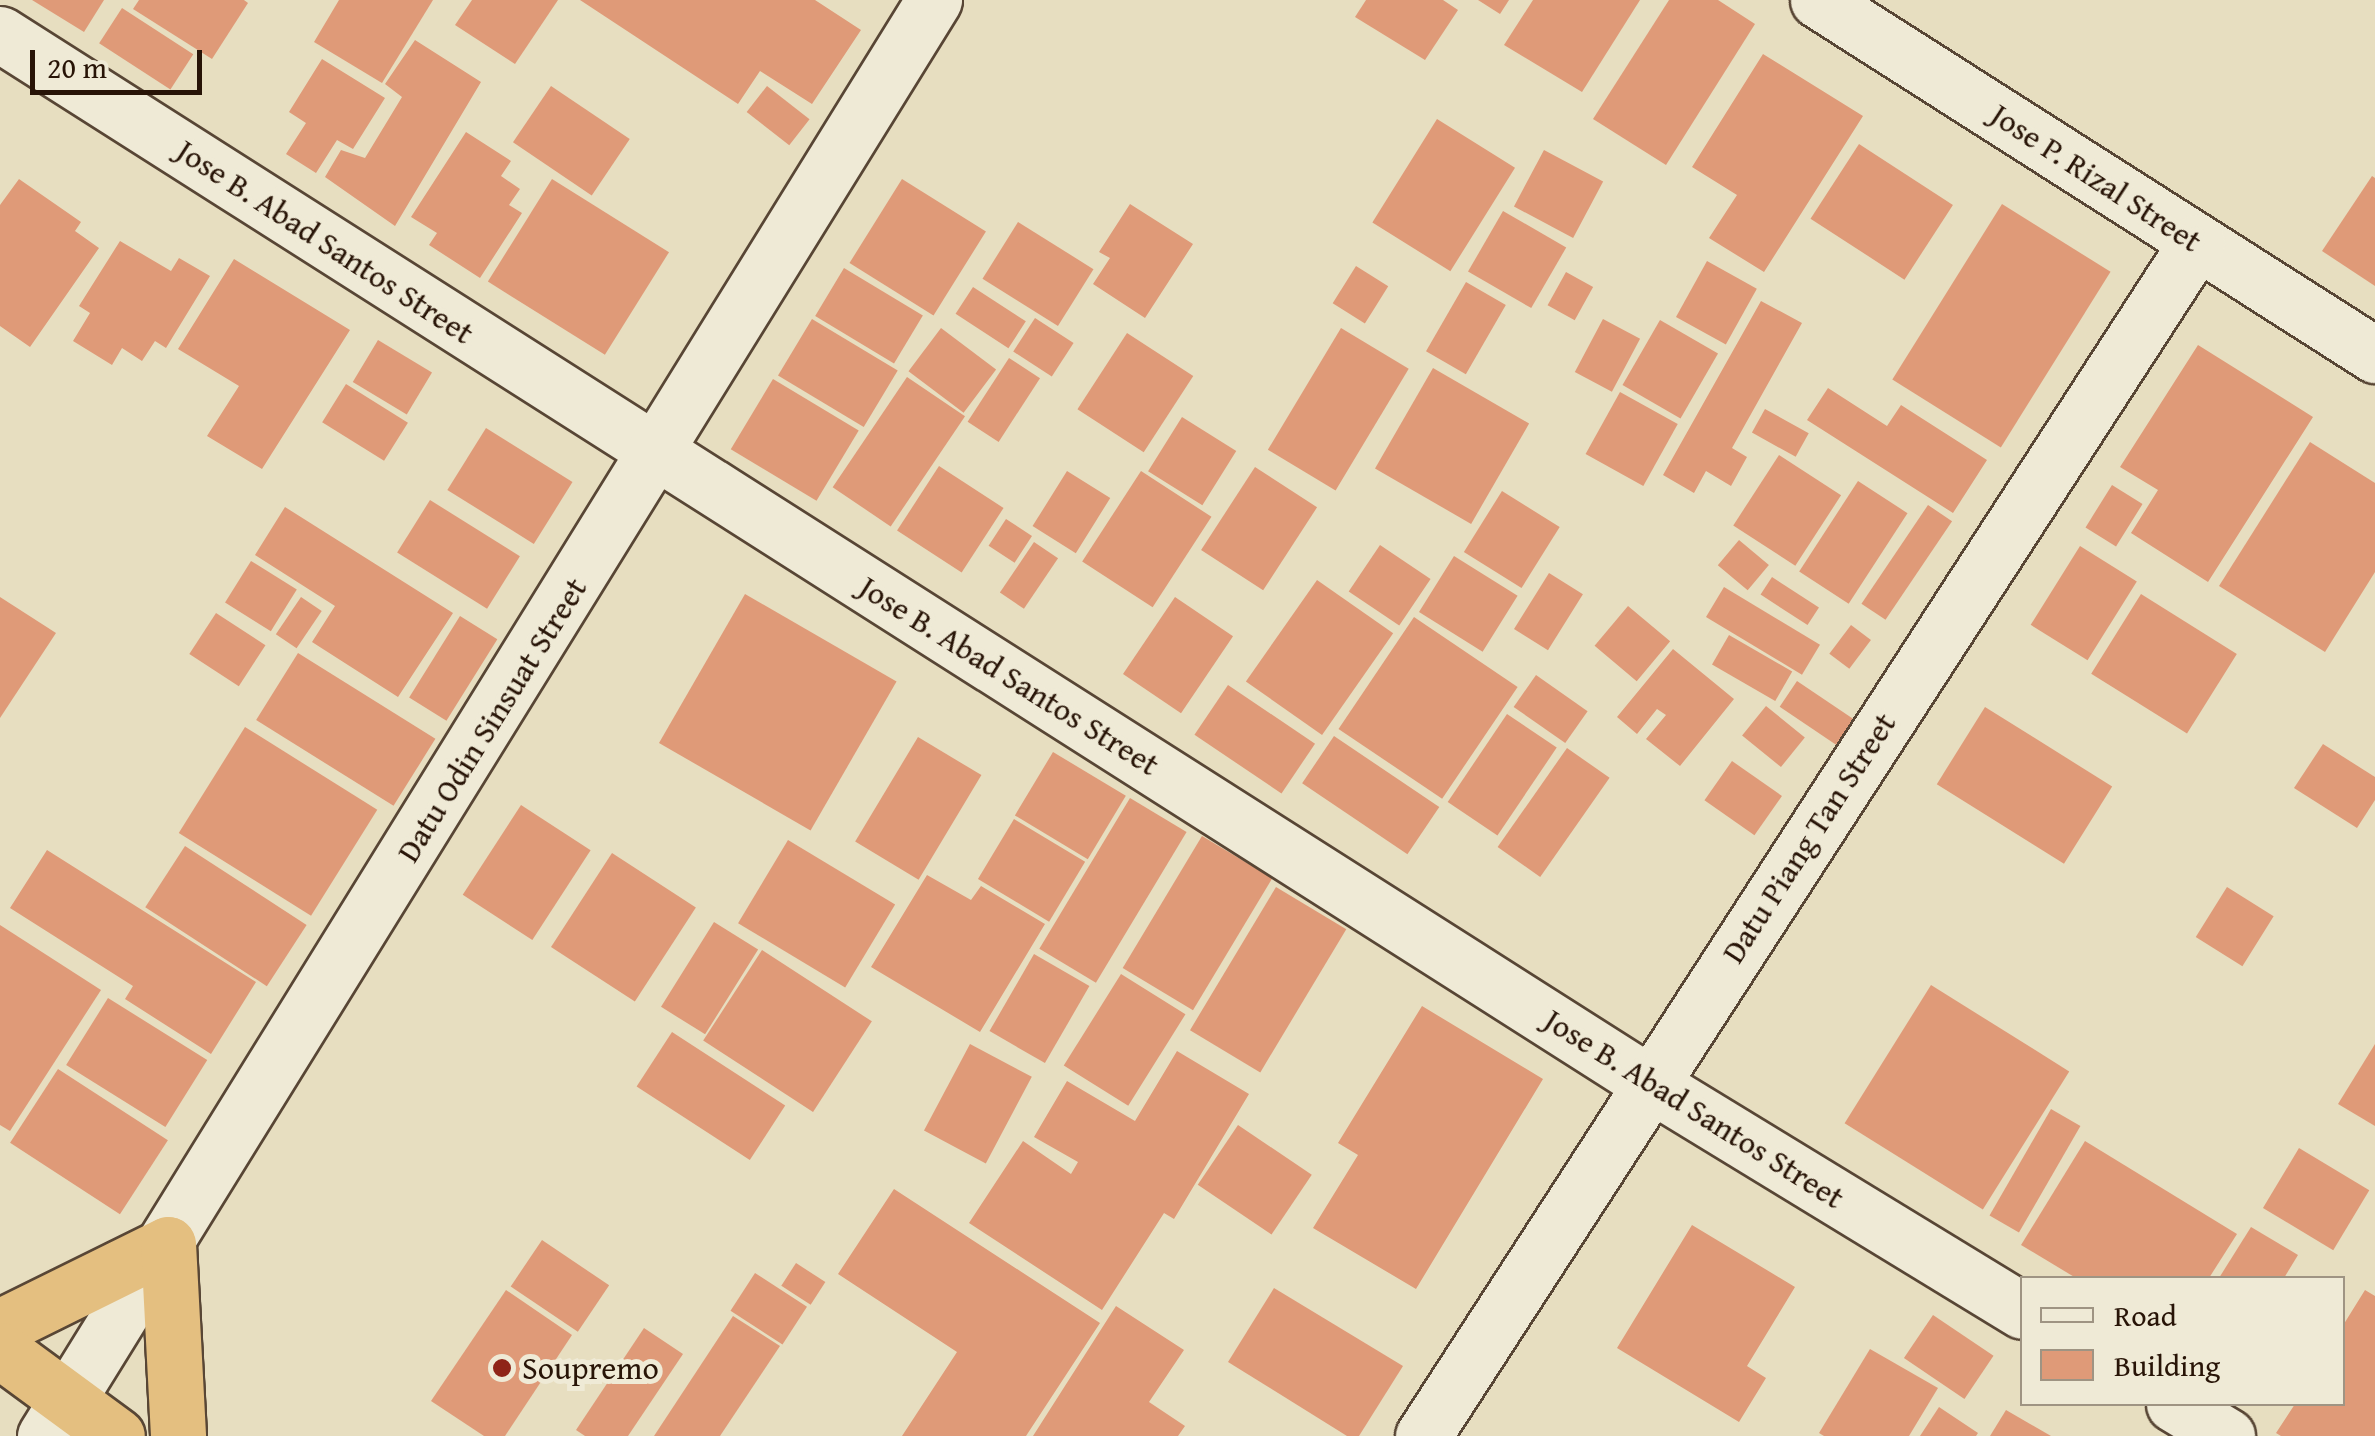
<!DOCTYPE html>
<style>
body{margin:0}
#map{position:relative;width:2375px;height:1436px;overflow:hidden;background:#e7dec0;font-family:"Gentium Book Plus",serif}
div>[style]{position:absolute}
.building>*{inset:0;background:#df9a78;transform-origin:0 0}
.roads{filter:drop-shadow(2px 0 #584635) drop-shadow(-2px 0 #584635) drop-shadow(0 2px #584635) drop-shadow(0 -2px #584635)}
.minor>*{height:55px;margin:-27.5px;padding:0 27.5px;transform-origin:27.5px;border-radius:27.5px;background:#efead6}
.highway>*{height:55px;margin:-27.5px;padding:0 27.5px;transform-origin:27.5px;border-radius:27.5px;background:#e4bf80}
.dots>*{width:28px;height:28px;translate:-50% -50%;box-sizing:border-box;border:5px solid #efead6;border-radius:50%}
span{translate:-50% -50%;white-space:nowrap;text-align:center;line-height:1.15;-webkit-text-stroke:10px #efead6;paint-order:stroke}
.street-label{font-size:32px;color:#281407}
.poi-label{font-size:32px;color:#281407}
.left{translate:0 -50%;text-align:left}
.legend{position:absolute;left:2020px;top:1276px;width:325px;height:130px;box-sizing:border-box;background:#efead6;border:2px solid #9f9483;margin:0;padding:12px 18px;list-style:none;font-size:30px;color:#281407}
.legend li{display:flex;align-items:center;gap:20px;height:50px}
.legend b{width:50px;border:2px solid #9f9483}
.scale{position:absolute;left:30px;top:50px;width:172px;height:45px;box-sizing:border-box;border:5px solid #281407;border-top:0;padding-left:12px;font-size:30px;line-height:35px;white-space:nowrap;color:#281407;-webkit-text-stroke:8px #efead6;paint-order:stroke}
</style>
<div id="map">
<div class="building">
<div style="clip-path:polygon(32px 0,104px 0,84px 32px)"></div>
<div style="clip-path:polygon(139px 0,244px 0,248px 3px,212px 59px,133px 9px)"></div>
<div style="clip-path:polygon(339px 0,433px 0,382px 83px,314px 42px)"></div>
<div style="clip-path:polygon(472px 0,558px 0,515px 64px,455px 25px)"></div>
<div style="clip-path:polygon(580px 0,815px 0,861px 30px,812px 104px,760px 71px,738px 104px)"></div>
<div style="clip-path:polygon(1366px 0,1443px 0,1458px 10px,1425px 60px,1355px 17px)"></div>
<div style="clip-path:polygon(1478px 0,1509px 0,1500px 14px)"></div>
<div style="clip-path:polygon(1533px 0,1640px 0,1582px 92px,1504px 45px)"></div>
<div style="clip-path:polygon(1669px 0,1718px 0,1755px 24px,1666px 165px,1593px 119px)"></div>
<div style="left:122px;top:8px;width:85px;height:42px;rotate:33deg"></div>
<div style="clip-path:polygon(415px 40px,481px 82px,395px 226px,325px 177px,341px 150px,365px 158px,402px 97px,385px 84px)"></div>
<div style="clip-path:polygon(1763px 54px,1863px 116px,1764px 272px,1709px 238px,1737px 195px,1692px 167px)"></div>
<div style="clip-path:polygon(322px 59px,385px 98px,353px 149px,337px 140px,316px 173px,286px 154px,306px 123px,289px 112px)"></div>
<div style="left:551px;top:86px;width:95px;height:68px;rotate:34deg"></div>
<div style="left:767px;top:86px;width:54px;height:33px;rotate:38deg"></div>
<div style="left:1437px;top:119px;width:92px;height:122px;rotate:32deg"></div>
<div style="clip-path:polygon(466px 132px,511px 161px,501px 176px,520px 189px,509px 205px,522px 213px,480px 278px,429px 245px,437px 233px,411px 217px)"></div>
<div style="left:1859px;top:144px;width:112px;height:89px;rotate:33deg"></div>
<div style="left:1544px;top:150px;width:67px;height:64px;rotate:28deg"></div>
<div style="clip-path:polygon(2372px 176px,2375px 178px,2375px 286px,2322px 251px)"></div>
<div style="clip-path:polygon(19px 179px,81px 222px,75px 231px,99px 248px,30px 347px,0 326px,0 205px)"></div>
<div style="left:552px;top:179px;width:138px;height:121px;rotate:32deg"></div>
<div style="left:902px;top:179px;width:99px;height:99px;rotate:32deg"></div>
<div style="clip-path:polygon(1130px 204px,1193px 244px,1145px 318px,1093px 284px,1110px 258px,1099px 252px)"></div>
<div style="left:2002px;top:204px;width:128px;height:207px;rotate:32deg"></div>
<div style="left:1503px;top:211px;width:73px;height:70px;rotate:30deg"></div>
<div style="left:1018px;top:222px;width:89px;height:67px;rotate:32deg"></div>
<div style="clip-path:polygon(120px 241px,171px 271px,179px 258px,210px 276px,166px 348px,155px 341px,142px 361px,122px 348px,112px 365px,73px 341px,90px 313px,79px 306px)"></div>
<div style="clip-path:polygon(234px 259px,350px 330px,262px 469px,207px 436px,239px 386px,178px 349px)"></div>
<div style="left:1707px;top:261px;width:57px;height:64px;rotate:29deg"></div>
<div style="left:1356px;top:266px;width:38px;height:44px;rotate:32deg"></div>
<div style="left:844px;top:268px;width:92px;height:56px;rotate:31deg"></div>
<div style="left:1566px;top:272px;width:31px;height:38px;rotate:29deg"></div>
<div style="left:1466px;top:282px;width:46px;height:80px;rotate:30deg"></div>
<div style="left:973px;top:287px;width:63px;height:32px;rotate:33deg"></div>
<div style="clip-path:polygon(1761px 301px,1802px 323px,1732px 448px,1747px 457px,1731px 486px,1706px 471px,1694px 493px,1663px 475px)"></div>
<div style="left:1035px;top:318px;width:46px;height:40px;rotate:33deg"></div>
<div style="left:812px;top:319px;width:100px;height:66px;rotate:31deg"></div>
<div style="left:1603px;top:319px;width:42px;height:60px;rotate:28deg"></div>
<div style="left:1660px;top:320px;width:67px;height:75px;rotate:30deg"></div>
<div style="left:941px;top:328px;width:69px;height:54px;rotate:37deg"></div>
<div style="left:1341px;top:328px;width:79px;height:142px;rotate:31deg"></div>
<div style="left:1127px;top:333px;width:79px;height:91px;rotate:33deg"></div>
<div style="left:378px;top:340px;width:63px;height:49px;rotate:31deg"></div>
<div style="clip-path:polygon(2198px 345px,2313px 417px,2208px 582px,2131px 533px,2158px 490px,2120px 467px)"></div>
<div style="left:1009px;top:358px;width:37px;height:76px;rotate:33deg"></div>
<div style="left:1433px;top:368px;width:111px;height:116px;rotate:30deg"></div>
<div style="left:907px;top:377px;width:70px;height:133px;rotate:34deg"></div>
<div style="left:773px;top:379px;width:100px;height:82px;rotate:31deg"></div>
<div style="left:346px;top:384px;width:73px;height:45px;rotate:32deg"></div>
<div style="clip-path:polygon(1828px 388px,1887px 426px,1901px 405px,1987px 460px,1953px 513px,1807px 420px)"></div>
<div style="left:1620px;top:392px;width:66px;height:71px;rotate:29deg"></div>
<div style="left:1765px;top:409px;width:50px;height:27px;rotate:29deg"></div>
<div style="left:1182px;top:417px;width:64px;height:64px;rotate:32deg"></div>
<div style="left:486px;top:428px;width:102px;height:73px;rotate:32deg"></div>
<div style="clip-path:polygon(2310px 442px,2375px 483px,2375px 572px,2325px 652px,2219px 586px)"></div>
<div style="left:1779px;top:455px;width:74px;height:84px;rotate:33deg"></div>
<div style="left:939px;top:466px;width:77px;height:77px;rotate:33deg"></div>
<div style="left:1255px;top:467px;width:74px;height:99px;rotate:33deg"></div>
<div style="left:1067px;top:471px;width:51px;height:65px;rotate:32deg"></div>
<div style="left:1141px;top:471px;width:84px;height:108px;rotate:33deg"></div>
<div style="left:1858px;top:481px;width:59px;height:108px;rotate:33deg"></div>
<div style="left:2112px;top:485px;width:36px;height:50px;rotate:32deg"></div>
<div style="left:1502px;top:491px;width:68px;height:72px;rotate:32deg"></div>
<div style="left:430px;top:500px;width:106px;height:62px;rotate:32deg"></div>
<div style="left:1928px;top:505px;width:29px;height:119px;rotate:34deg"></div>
<div style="clip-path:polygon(285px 507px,453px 613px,398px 697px,312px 642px,335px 606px,255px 555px)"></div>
<div style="left:1006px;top:519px;width:31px;height:32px;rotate:33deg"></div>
<div style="left:1739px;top:540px;width:39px;height:33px;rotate:40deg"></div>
<div style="left:1034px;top:542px;width:29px;height:61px;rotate:34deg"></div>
<div style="left:1380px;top:545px;width:61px;height:56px;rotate:34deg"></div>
<div style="left:2080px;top:546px;width:67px;height:93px;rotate:32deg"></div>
<div style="left:1454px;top:556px;width:75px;height:66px;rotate:32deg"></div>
<div style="left:251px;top:561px;width:54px;height:49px;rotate:32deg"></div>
<div style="left:1549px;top:573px;width:40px;height:66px;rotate:32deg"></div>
<div style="left:1772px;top:577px;width:56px;height:21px;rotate:33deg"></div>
<div style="left:1317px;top:580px;width:93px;height:124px;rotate:35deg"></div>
<div style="left:1724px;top:587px;width:112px;height:35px;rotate:31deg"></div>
<div style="left:745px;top:594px;width:175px;height:172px;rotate:30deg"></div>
<div style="left:2141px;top:594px;width:113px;height:94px;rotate:32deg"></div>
<div style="clip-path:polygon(0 597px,56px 633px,0 718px)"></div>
<div style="left:301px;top:597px;width:25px;height:45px;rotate:34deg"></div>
<div style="left:1175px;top:597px;width:70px;height:93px;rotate:34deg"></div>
<div style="left:1628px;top:606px;width:55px;height:52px;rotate:40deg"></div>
<div style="left:216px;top:613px;width:59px;height:49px;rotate:33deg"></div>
<div style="left:460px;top:616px;width:44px;height:96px;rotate:32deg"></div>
<div style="left:1414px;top:617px;width:125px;height:135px;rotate:34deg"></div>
<div style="left:1851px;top:625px;width:25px;height:36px;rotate:37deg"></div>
<div style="left:1729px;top:635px;width:73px;height:34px;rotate:30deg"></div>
<div style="clip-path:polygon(1673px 649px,1734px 699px,1680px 766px,1646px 739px,1666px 715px,1657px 709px,1637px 734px,1617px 717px)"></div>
<div style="left:298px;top:653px;width:162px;height:79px;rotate:32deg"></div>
<div style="left:1536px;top:675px;width:63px;height:39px;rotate:35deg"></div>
<div style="left:1797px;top:681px;width:68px;height:31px;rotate:34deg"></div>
<div style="left:1228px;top:685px;width:105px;height:60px;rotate:34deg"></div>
<div style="left:1766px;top:706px;width:50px;height:38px;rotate:39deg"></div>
<div style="left:1985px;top:707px;width:150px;height:91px;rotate:32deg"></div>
<div style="left:1507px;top:714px;width:60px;height:106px;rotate:34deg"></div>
<div style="left:245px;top:727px;width:156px;height:125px;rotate:32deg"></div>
<div style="left:1334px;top:736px;width:127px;height:57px;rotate:34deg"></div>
<div style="left:918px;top:737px;width:74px;height:122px;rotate:31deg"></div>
<div style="clip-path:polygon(2323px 744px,2375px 777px,2375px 800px,2357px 828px,2294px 788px)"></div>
<div style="left:1567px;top:748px;width:52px;height:121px;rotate:35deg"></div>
<div style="left:1053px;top:752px;width:85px;height:74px;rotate:31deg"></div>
<div style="left:1732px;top:761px;width:61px;height:48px;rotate:35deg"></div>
<div style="left:1130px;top:798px;width:66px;height:176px;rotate:31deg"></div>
<div style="left:521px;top:805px;width:83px;height:107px;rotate:33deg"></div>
<div style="left:1014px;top:819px;width:83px;height:70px;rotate:31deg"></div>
<div style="left:1202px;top:836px;width:82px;height:154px;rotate:31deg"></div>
<div style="left:788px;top:840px;width:125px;height:97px;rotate:31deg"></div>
<div style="left:185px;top:846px;width:145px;height:73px;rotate:33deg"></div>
<div style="clip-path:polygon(47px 850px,256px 982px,211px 1054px,125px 999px,133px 986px,10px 908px)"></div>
<div style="left:612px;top:853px;width:100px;height:112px;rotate:33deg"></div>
<div style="clip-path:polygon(927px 875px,971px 900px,981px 886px,1045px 924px,980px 1032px,871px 967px)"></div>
<div style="left:1276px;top:887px;width:82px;height:167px;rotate:31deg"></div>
<div style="left:2227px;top:887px;width:55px;height:59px;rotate:32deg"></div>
<div style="left:714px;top:922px;width:52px;height:100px;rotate:32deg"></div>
<div style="clip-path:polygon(0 925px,101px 990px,10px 1131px,0 1125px)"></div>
<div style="left:762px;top:950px;width:131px;height:108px;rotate:33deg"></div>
<div style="left:1034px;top:954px;width:64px;height:89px;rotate:30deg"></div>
<div style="left:1121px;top:974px;width:76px;height:108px;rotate:32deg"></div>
<div style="left:1931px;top:985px;width:163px;height:163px;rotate:32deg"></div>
<div style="left:108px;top:998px;width:117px;height:79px;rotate:32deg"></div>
<div style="clip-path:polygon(1422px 1006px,1543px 1079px,1416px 1289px,1313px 1228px,1358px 1155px,1338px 1143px)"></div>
<div style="left:672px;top:1032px;width:135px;height:65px;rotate:33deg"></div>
<div style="left:970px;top:1044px;width:70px;height:98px;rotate:28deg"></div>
<div style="clip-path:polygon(2375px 1044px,2375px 1126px,2338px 1104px)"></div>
<div style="clip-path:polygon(1177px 1051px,1249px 1094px,1174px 1219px,1164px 1213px,1102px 1310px,969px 1223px,1023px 1141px,1071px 1174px,1078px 1162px,1034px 1137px,1067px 1081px,1135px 1121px)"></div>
<div style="left:58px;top:1069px;width:131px;height:88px;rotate:33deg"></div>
<div style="left:2051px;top:1109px;width:34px;height:123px;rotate:30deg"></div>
<div style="left:1238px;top:1125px;width:89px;height:72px;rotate:34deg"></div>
<div style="clip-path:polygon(2085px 1141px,2237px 1234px,2209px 1278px,2076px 1278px,2021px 1245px)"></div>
<div style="left:2299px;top:1148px;width:82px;height:70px;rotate:31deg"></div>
<div style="clip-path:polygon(894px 1189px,1100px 1323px,1026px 1436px,902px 1436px,957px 1352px,838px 1274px)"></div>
<div style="clip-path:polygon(1692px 1225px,1795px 1287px,1747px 1366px,1766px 1378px,1739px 1422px,1617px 1348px)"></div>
<div style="clip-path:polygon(2251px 1227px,2298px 1255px,2284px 1278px,2219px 1278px)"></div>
<div style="left:542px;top:1240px;width:81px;height:56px;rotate:34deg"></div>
<div style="left:796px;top:1263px;width:35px;height:27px;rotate:33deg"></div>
<div style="left:755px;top:1273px;width:62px;height:45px;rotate:33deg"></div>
<div style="clip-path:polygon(1274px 1288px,1403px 1366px,1359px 1436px,1347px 1436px,1228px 1362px)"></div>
<div style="clip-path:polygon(506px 1290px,572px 1335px,505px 1436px,484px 1436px,431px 1401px)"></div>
<div style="clip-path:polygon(2365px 1290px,2375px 1296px,2375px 1436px,2281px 1436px,2276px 1433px,2295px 1404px,2342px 1404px,2342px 1327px)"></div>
<div style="clip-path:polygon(1116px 1306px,1184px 1350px,1149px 1402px,1185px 1426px,1178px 1436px,1033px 1436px)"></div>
<div style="left:1933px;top:1315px;width:73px;height:52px;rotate:34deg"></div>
<div style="clip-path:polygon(733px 1316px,780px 1346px,720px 1436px,654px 1436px)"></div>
<div style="clip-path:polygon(644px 1328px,683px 1354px,628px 1436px,585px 1436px,576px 1430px)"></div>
<div style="clip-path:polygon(1870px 1349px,1938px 1388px,1909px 1436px,1824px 1436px,1819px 1433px)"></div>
<div style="clip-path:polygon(1939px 1407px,1978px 1433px,1976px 1436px,1920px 1436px)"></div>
<div style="clip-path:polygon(2006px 1410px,2051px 1436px,1990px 1436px)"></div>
</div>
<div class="roads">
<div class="minor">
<div style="left:1818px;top:0;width:661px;rotate:32.51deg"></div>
<div style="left:0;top:34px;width:1954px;rotate:32.46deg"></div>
<div style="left:1649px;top:1083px;width:437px;rotate:31.4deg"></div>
<div style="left:2174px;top:1404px;width:62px;rotate:31.1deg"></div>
<div style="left:45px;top:1436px;width:1689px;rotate:-58.24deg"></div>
<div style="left:1423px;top:1436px;width:1423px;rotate:-57.05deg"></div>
</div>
<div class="highway">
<div style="left:0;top:1327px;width:187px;rotate:-26.3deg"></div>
<div style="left:168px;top:1244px;width:192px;rotate:87deg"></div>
<div style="left:0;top:1350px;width:145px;rotate:36.3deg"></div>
</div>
</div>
<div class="dots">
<div style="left:502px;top:1368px;background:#8f2418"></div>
</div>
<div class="street-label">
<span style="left:2096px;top:178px;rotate:33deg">Jose P. Rizal Street</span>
<span style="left:325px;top:242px;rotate:33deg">Jose B. Abad Santos Street</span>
<span style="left:1009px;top:676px;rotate:32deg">Jose B. Abad Santos Street</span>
<span style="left:492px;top:720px;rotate:-58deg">Datu Odin Sinsuat Street</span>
<span style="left:1809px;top:838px;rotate:-57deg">Datu Piang Tan Street</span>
<span style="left:1694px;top:1109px;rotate:32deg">Jose B. Abad Santos Street</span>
</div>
<div class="poi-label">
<span class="left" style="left:522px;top:1368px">Soupremo</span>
</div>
<ul class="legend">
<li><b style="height:12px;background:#efead6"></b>Road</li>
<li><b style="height:28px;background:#df9a78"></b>Building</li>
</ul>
<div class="scale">20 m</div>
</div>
